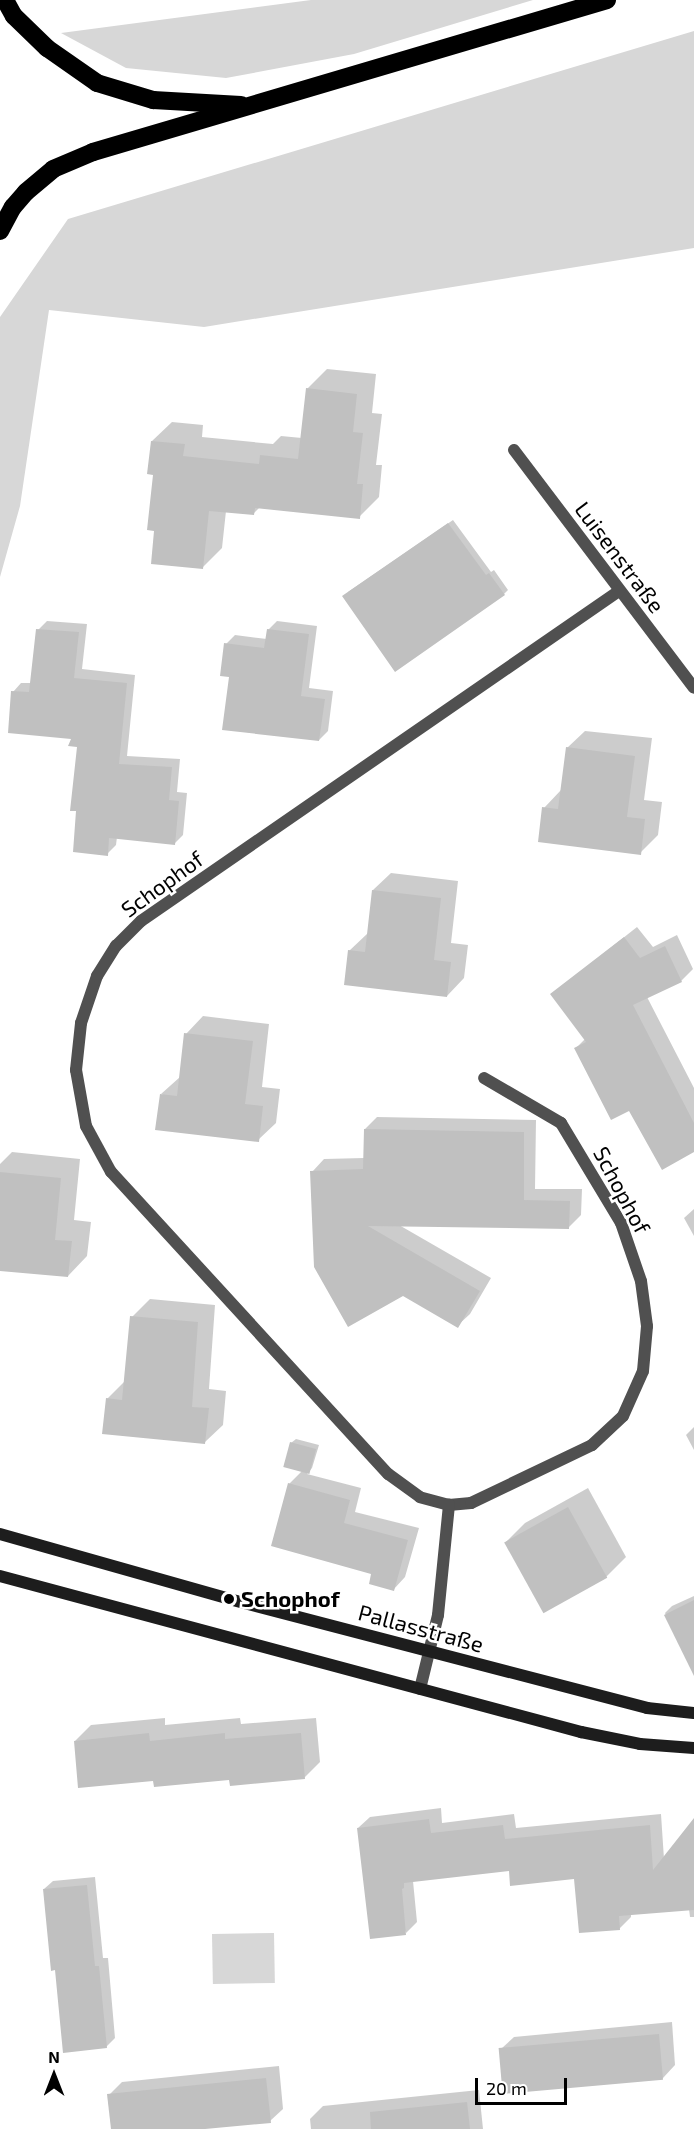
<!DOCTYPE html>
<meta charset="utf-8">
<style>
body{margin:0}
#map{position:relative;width:694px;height:2129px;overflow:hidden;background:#fff;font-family:"Exo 2",sans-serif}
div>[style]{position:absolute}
.green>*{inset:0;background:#d7d7d7;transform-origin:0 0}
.shadow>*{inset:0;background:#0003}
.building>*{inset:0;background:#c0c0c0;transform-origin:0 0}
.street>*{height:12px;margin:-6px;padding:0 6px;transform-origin:6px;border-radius:6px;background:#505050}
.secondary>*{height:12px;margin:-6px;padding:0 6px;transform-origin:6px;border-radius:6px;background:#1d1d1d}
.highway>*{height:18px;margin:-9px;padding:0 9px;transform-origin:9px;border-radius:9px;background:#000}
.dots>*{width:16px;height:16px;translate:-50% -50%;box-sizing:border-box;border:3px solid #fff;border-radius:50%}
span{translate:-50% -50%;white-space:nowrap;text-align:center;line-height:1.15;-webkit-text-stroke:5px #fff;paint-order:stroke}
.street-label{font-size:22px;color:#000}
.poi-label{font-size:22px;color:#000;font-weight:700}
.left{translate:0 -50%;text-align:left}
.north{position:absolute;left:24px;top:2045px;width:60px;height:60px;-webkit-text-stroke:4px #fff;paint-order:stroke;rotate:0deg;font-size:16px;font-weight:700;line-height:24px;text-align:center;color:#000}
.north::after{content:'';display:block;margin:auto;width:21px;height:27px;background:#000;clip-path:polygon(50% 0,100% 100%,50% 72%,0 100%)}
.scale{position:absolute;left:475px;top:2078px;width:92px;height:27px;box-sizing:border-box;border:3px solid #000;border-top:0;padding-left:8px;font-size:18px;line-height:21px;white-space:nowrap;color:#000;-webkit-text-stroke:4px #fff;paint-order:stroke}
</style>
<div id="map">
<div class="green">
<div style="clip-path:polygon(311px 0,533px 0,354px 54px,226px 78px,126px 68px,61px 33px)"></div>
<div style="clip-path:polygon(694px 31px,694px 248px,204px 327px,49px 310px,20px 506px,0 577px,0 317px,68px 219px)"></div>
<div style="left:274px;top:1933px;width:50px;height:62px;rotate:89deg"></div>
</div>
<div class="shadow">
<div style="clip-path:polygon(327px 369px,376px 374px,372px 413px,382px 414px,376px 465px,382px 465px,379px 497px,359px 517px,260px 507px,253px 514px,226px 511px,222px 548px,202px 568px,156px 530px,152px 441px,172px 422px,203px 425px,202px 437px,273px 444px,281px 436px,302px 438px,307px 389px)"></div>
<div style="clip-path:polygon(453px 520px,491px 572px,494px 570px,508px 590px,504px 594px,348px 592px)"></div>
<div style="clip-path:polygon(47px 621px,87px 624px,82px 669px,135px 675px,127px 756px,180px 759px,177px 792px,187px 793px,183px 835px,174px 844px,117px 837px,116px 845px,107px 854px,78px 809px,78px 745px,73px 737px,13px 692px,21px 683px,32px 683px,38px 630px)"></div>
<div style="clip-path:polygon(277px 621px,317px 626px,309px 688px,333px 691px,328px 731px,319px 740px,230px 676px,226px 644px,235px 635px,267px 639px,268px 630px)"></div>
<div style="clip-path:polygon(585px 731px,652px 738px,644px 800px,662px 802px,658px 835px,640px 853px,544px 808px,561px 790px,567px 748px)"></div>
<div style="clip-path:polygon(391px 873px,458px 881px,451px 943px,468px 945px,464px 978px,447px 996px,349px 951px,368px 933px,373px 890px)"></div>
<div style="clip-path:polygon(637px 927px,653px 947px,677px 935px,693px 969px,681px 981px,647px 997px,694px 1088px,694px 1150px,629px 1109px,576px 1048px,586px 1038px,552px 994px)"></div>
<div style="clip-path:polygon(203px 1016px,269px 1024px,262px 1087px,280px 1089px,276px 1123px,258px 1140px,161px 1094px,180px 1077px,186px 1034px)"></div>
<div style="clip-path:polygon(377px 1117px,536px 1120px,535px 1189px,582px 1189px,581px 1215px,569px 1227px,399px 1225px,491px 1278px,470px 1314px,457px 1326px,312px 1172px,324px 1159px,364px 1158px,365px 1129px)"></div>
<div style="clip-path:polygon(12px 1152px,80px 1159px,74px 1220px,91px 1222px,87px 1256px,68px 1276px,0 1269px,0 1164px)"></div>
<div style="clip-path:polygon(694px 1209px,694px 1236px,684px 1218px)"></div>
<div style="clip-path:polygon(150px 1299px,215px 1305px,209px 1389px,226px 1391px,223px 1425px,205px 1442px,107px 1399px,125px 1381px,132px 1317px)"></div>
<div style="clip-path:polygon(694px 1427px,694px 1450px,686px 1435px)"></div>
<div style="clip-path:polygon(296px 1439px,319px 1445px,312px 1468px,307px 1474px,361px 1488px,355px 1512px,419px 1528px,405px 1577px,394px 1589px,373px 1573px,289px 1484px,302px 1471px,291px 1443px)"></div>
<div style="clip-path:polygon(588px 1488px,626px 1557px,606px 1577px,506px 1542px,525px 1523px)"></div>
<div style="clip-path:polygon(694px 1596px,694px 1637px,680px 1644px,665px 1613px,672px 1606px)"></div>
<div style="clip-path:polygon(165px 1718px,165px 1725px,240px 1718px,241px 1724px,316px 1718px,320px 1762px,304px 1778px,155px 1779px,75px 1741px,91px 1725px)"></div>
<div style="clip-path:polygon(441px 1808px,442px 1823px,514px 1814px,516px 1828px,661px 1814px,664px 1859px,694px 1823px,694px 1917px,690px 1917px,689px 1909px,631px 1914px,631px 1917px,619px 1929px,576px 1877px,510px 1870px,413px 1881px,417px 1922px,406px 1933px,358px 1828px,370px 1817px)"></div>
<div style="clip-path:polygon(95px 1877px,103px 1958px,108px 1958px,115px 2038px,106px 2047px,56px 1969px,44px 1889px,53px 1881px)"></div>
<div style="clip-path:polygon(672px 2022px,675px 2065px,663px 2078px,501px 2049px,514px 2037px)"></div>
<div style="clip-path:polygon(279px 2066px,283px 2109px,270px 2121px,190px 2129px,112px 2129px,109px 2095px,122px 2082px)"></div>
<div style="clip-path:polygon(479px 2090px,483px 2129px,311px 2129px,310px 2119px,323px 2106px)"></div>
</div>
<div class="building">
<div style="clip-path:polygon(306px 388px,357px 394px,353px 432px,363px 433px,357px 484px,363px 484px,360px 519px,255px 508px,254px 515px,209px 511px,203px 569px,151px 564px,154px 531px,147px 530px,153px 475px,147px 474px,151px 441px,185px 444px,183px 456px,259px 464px,260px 455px,298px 459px)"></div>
<div style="clip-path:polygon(448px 523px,486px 575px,489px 573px,505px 595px,395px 672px,342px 596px)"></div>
<div style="clip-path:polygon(36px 629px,79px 632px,74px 678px,127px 683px,119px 764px,172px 767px,169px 800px,179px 801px,175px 845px,109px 838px,108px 856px,73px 852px,76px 811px,70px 811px,77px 747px,68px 746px,71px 739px,8px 733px,11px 691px,29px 692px)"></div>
<div style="clip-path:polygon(267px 629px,309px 634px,301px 696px,325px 699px,319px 741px,222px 730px,229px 677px,220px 676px,224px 643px,264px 648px)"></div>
<div style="clip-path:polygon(566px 747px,635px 756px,627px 817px,645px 819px,641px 855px,538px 842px,542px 807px,558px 809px)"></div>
<div style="clip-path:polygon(372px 890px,441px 898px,434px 960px,451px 962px,447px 997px,344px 985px,348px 950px,365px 952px)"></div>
<div style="clip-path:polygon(624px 937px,640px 958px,665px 946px,682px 982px,633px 1005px,694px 1123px,694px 1152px,662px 1170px,629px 1111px,611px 1120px,574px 1048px,586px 1042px,550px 994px)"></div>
<div style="clip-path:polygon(184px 1033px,253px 1041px,245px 1104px,263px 1106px,259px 1142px,155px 1130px,160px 1094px,177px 1096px)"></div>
<div style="clip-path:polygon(364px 1129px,524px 1132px,524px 1200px,570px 1201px,569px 1229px,368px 1226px,480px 1291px,458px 1328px,403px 1296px,348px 1327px,314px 1267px,310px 1171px,363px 1169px)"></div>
<div style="clip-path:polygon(0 1172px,61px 1178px,55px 1240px,72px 1241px,68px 1277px,0 1271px)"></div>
<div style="clip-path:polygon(130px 1316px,198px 1322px,192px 1407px,209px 1408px,205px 1444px,102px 1434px,106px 1398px,122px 1400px)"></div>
<div style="left:290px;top:1442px;width:27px;height:26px;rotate:15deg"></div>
<div style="clip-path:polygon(288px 1483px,350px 1500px,344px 1523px,408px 1540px,394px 1591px,369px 1584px,371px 1574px,271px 1546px)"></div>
<div style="left:568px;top:1507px;width:81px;height:73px;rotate:61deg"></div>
<div style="clip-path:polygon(694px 1600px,694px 1676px,664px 1615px)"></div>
<div style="clip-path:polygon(149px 1733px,150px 1741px,225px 1733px,225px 1739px,301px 1733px,305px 1779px,230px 1786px,229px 1780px,154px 1787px,153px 1781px,78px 1788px,74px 1741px)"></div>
<div style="clip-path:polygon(694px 1818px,694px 1910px,619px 1916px,620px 1930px,579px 1933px,574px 1879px,510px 1886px,509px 1871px,404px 1883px,404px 1888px,402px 1889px,406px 1935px,370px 1939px,357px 1828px,429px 1819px,431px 1833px,503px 1825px,505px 1839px,650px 1825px,653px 1870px)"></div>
<div style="clip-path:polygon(87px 1885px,95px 1966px,99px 1966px,107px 2048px,63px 2053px,55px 1970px,51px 1971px,43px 1889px)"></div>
<div style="left:659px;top:2034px;width:46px;height:161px;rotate:85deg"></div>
<div style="clip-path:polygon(266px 2078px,271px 2123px,205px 2129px,111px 2129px,107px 2094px)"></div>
<div style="clip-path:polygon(467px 2102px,470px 2129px,371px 2129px,370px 2112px)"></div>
</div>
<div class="street">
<div style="left:514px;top:450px;width:298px;rotate:52.9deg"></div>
<div style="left:449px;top:1505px;width:22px;rotate:-5deg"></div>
<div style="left:471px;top:1503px;width:134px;rotate:-25.6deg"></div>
<div style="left:592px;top:1445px;width:42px;rotate:-43.1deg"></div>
<div style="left:623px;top:1416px;width:49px;rotate:-66deg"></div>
<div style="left:643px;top:1371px;width:45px;rotate:-84.9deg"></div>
<div style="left:647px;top:1326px;width:45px;rotate:-97.6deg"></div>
<div style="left:641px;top:1281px;width:61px;rotate:-109deg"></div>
<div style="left:621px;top:1223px;width:117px;rotate:-121deg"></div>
<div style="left:561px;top:1123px;width:89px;rotate:-149.7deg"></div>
<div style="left:420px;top:1689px;width:76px;rotate:-76.3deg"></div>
<div style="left:438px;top:1615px;width:111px;rotate:-84.3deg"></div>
<div style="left:449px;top:1505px;width:30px;rotate:-165deg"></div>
<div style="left:420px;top:1497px;width:39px;rotate:-144deg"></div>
<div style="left:388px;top:1474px;width:410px;rotate:-132.5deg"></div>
<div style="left:111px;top:1172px;width:52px;rotate:-118.5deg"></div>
<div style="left:86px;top:1126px;width:57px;rotate:-100.1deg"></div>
<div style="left:76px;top:1070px;width:47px;rotate:-83.9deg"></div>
<div style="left:81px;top:1023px;width:50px;rotate:-71.2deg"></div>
<div style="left:97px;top:976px;width:36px;rotate:-58deg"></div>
<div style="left:116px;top:946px;width:35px;rotate:-45deg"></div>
<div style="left:141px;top:921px;width:581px;rotate:-34.62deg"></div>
</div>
<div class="secondary">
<div style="left:0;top:1534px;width:238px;rotate:15.8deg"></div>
<div style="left:229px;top:1599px;width:432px;rotate:14.6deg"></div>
<div style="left:647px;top:1708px;width:47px;rotate:6.1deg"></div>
<div style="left:0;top:1576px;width:602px;rotate:15.03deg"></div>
<div style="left:581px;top:1732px;width:60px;rotate:11.5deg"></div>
<div style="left:640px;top:1744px;width:54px;rotate:4.2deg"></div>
</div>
<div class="highway">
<div style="left:5px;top:0;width:18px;rotate:61deg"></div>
<div style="left:14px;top:16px;width:46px;rotate:44.1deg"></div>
<div style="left:47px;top:48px;width:61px;rotate:35deg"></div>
<div style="left:97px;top:83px;width:59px;rotate:16.9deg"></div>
<div style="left:153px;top:100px;width:88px;rotate:3.3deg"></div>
<div style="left:0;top:231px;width:27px;rotate:-62deg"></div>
<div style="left:13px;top:207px;width:20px;rotate:-49deg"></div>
<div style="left:26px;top:192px;width:35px;rotate:-40deg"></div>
<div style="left:53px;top:169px;width:43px;rotate:-23deg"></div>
<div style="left:93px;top:152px;width:536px;rotate:-16.47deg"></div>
</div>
<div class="dots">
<div style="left:229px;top:1599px;background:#000"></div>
</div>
<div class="street-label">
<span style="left:620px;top:557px;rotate:53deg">Luisenstraße</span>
<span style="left:162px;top:884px;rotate:-36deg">Schophof</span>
<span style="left:622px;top:1190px;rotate:62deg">Schophof</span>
<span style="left:421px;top:1628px;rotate:15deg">Pallasstraße</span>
</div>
<div class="poi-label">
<span class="left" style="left:241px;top:1599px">Schophof</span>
</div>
<div class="north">N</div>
<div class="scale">20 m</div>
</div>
